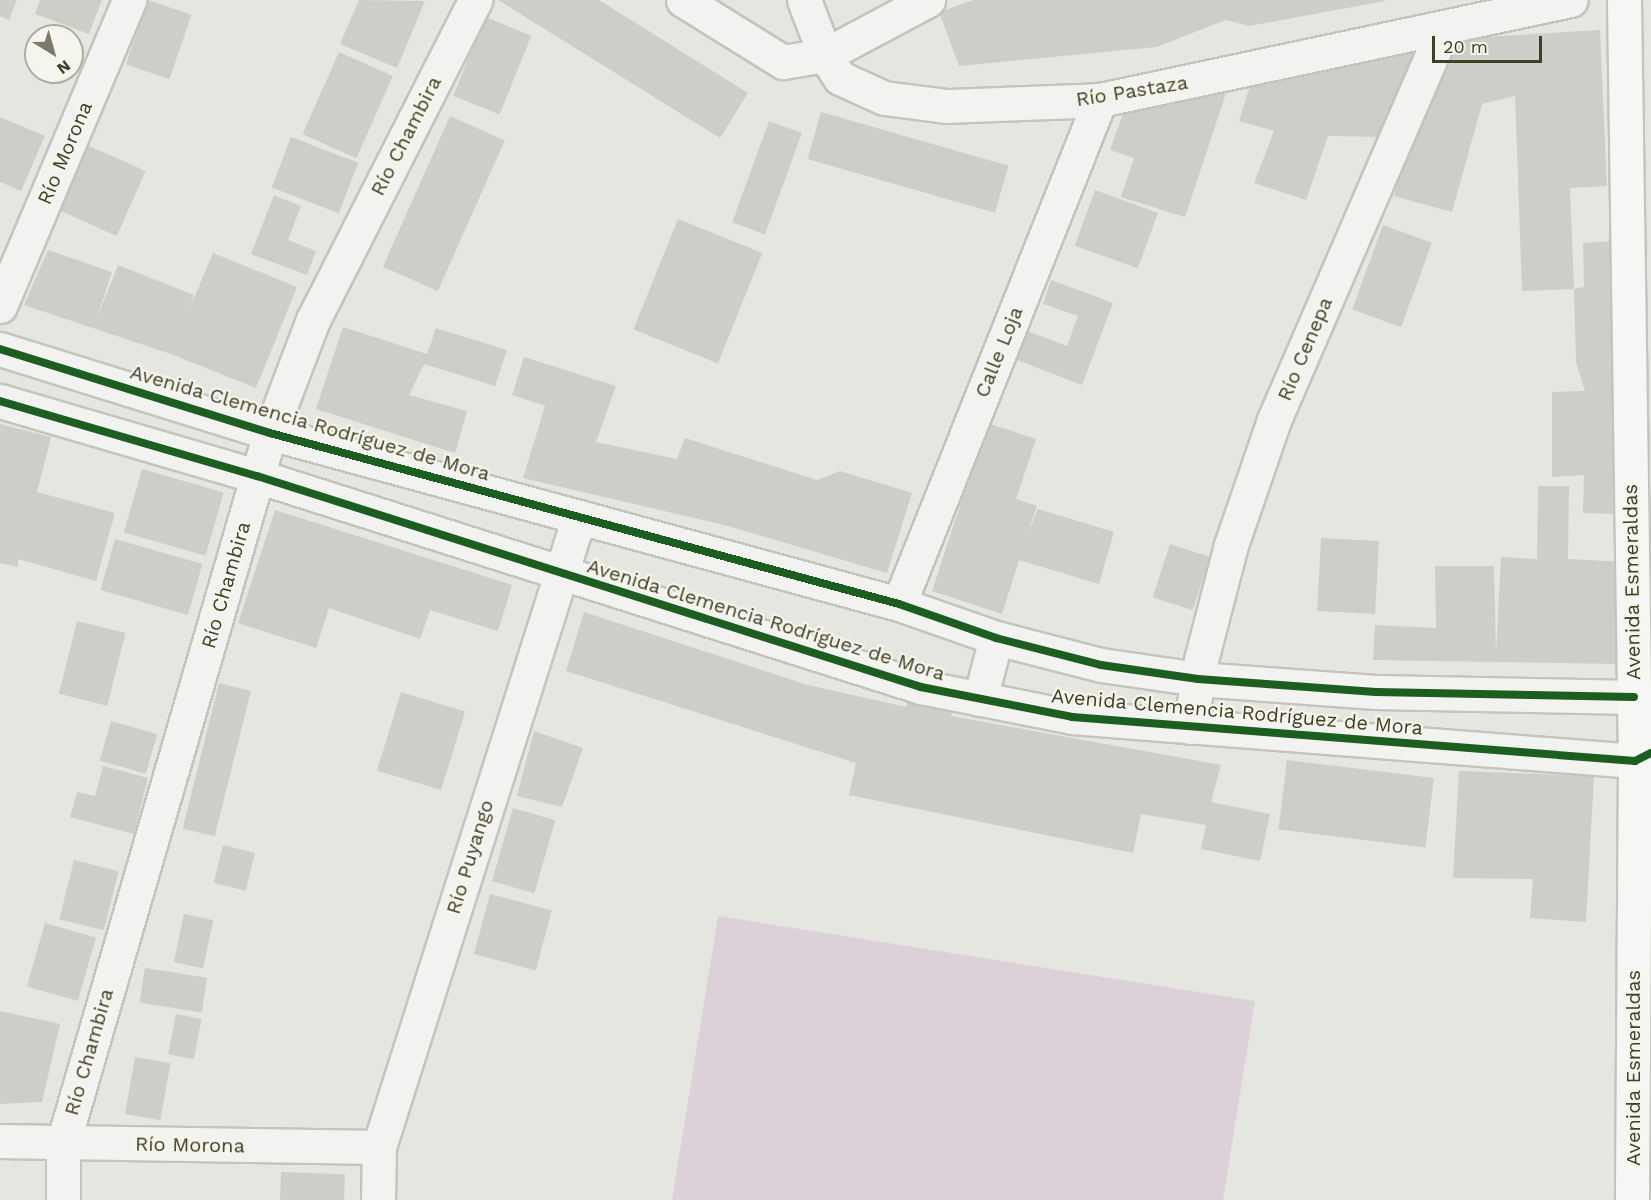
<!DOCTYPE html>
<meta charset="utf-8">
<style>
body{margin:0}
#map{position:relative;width:1651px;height:1200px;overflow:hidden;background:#e6e6e0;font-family:"Work Sans",sans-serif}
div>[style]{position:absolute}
.green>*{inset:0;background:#dcd1d8}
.building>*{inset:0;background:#cecec8;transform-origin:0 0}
.roads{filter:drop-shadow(2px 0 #c4c4be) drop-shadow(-2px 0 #c4c4be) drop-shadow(0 2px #c4c4be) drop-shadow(0 -2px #c4c4be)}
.minor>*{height:33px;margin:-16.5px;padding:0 16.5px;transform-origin:16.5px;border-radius:16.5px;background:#f2f2f0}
.major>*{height:33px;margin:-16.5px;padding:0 16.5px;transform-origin:16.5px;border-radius:16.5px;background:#f6f6f4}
.cycleway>*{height:8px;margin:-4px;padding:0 4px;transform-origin:4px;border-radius:4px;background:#1b5e20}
span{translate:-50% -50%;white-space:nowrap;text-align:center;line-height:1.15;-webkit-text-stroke:4.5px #f6f5ed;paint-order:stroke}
.street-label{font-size:20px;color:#404026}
.north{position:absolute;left:24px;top:24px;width:60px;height:60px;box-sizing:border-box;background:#f6f5ed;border:2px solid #adad9d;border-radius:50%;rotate:143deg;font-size:16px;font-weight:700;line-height:24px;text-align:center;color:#404026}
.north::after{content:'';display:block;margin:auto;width:21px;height:27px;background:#7a7a67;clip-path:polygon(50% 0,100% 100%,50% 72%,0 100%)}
.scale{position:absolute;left:1432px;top:36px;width:110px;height:27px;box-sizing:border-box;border:3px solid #404026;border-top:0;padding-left:8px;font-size:18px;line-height:21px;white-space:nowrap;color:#404026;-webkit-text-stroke:4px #f6f5ed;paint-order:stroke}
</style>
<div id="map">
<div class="green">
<div style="clip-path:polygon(718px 916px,1255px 1001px,1223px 1200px,672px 1200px)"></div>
</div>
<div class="building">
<div style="clip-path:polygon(0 0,17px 0,9px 20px,0 16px)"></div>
<div style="clip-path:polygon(40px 0,102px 0,89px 34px,35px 14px)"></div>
<div style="left:148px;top:0;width:46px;height:68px;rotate:19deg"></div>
<div style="clip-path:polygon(359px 0,425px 1px,397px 68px,340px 44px)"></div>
<div style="clip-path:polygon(498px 0,599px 0,748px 93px,720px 138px)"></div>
<div style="clip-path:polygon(973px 0,1385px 0,1385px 1px,1249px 26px,1226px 20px,1156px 47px,959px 66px,939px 12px)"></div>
<div style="left:485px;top:17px;width:50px;height:85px;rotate:22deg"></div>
<div style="clip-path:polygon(1600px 30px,1607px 186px,1570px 188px,1574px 289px,1522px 291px,1515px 96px,1482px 104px,1452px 212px,1394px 196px,1424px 88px,1451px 39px)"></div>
<div style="clip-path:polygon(1422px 46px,1390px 137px,1328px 136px,1306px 200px,1254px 183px,1274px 131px,1239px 121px,1253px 76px)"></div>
<div style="left:339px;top:52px;width:59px;height:90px;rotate:24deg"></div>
<div style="clip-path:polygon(1230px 81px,1185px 217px,1121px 197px,1134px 158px,1110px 150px,1127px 102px)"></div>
<div style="left:821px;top:112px;width:195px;height:49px;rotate:16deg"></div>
<div style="left:450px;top:116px;width:60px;height:165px;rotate:24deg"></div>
<div style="clip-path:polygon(0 117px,45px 136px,21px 191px,0 182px)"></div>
<div style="left:769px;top:121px;width:35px;height:108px;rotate:20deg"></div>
<div style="left:291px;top:137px;width:72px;height:54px;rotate:21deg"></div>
<div style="left:78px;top:141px;width:74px;height:71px;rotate:24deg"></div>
<div style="left:1095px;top:190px;width:67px;height:59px;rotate:20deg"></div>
<div style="clip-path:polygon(274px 195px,301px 206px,288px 240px,316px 251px,307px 275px,251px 254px)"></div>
<div style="left:678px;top:219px;width:91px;height:119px;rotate:22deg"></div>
<div style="left:1383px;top:225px;width:52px;height:90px;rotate:20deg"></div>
<div style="clip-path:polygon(1614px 241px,1618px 514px,1583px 513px,1584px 475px,1552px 477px,1552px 392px,1585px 391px,1576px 362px,1574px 289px,1584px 287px,1583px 243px)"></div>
<div style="clip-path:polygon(48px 250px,112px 272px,97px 318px,118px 265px,194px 295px,189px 310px,213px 253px,297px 287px,256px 388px,171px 354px,24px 305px)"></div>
<div style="clip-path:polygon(1051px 280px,1113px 303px,1082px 385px,1017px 360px,1027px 331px,1067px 346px,1078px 316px,1043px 304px)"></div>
<div style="clip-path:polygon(343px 327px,427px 354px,436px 328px,507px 350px,495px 386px,424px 364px,409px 395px,467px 411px,455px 453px,316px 409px)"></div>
<div style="clip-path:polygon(524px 357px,616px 386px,596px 442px,677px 459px,685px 438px,817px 480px,840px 471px,912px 493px,887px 573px,728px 526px,523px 478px,545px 406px,512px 395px)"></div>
<div style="clip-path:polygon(987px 423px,1036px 439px,1016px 499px,1037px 506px,1027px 535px,1038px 509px,1114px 532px,1099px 584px,1019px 560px,1002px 614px,932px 591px)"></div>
<div style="clip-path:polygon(0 424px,51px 437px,37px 492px,115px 513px,96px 581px,18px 559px,18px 567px,0 563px)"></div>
<div style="left:142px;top:469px;width:85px;height:66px;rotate:16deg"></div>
<div style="clip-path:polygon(1538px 486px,1569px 486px,1568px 559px,1625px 562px,1620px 664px,1373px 660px,1375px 625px,1436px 628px,1435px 566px,1494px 566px,1496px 653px,1501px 557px,1537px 559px)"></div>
<div style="clip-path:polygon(275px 510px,512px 585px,498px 631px,430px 610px,420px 639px,329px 608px,316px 648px,238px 623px)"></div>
<div style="left:1321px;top:538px;width:58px;height:73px;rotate:3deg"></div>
<div style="left:115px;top:539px;width:91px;height:53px;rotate:16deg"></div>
<div style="left:1170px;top:544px;width:42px;height:56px;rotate:18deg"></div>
<div style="clip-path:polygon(584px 612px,808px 685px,906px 707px,909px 693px,954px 702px,951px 716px,1221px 765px,1211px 802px,1270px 814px,1260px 861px,1201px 849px,1206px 825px,1141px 814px,1133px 853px,849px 795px,856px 763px,566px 671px)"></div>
<div style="left:77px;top:621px;width:50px;height:75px;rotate:14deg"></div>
<div style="left:219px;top:683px;width:33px;height:150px;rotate:14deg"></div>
<div style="left:401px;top:692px;width:67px;height:82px;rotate:17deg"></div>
<div style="left:111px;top:721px;width:48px;height:41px;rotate:16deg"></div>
<div style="clip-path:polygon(534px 731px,583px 748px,562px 807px,517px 796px)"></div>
<div style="left:1287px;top:760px;width:148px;height:70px;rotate:7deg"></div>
<div style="clip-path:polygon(103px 766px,148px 778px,134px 834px,70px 817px,77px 792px,95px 796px)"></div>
<div style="clip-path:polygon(1459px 771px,1594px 776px,1586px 922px,1530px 918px,1533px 879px,1453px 878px)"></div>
<div style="left:513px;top:808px;width:44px;height:76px;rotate:16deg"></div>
<div style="left:223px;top:845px;width:33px;height:39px;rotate:14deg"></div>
<div style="left:74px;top:860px;width:46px;height:61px;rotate:14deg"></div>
<div style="left:490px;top:894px;width:64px;height:62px;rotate:15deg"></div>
<div style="left:184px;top:914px;width:30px;height:49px;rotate:12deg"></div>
<div style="left:45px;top:923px;width:53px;height:66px;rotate:16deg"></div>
<div style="left:145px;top:968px;width:63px;height:35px;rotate:9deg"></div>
<div style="clip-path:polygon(0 1011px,60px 1024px,42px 1102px,0 1104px)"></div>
<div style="left:176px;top:1014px;width:26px;height:41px;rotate:11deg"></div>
<div style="left:135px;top:1057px;width:36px;height:58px;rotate:10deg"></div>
<div style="left:281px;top:1172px;width:64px;height:28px;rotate:2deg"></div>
</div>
<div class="roads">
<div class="minor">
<div style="left:683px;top:0;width:118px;rotate:31.8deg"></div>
<div style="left:783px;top:62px;width:43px;rotate:-9.5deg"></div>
<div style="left:825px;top:55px;width:27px;rotate:57deg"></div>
<div style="left:840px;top:78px;width:48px;rotate:24.4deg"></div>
<div style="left:884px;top:98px;width:64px;rotate:7.2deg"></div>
<div style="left:947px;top:106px;width:153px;rotate:-2.2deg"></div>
<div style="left:1100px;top:100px;width:481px;rotate:-12deg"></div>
<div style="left:804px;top:0;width:59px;rotate:69.1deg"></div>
<div style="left:825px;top:55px;width:117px;rotate:-28.1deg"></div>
<div style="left:0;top:306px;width:332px;rotate:-67.1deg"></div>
<div style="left:0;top:349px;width:283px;rotate:17.3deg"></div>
<div style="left:270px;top:433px;width:652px;rotate:15.21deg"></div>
<div style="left:899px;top:604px;width:103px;rotate:19.3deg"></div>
<div style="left:996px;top:638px;width:108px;rotate:14.4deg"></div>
<div style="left:1101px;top:665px;width:98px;rotate:8.2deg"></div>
<div style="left:1198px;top:679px;width:178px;rotate:4.2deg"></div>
<div style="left:1376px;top:692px;width:258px;rotate:1.1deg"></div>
<div style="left:1634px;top:697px;width:19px;rotate:28deg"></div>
<div style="left:0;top:401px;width:268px;rotate:16.3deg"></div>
<div style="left:257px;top:476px;width:697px;rotate:17.63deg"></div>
<div style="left:921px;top:687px;width:154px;rotate:11.2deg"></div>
<div style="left:1072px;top:717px;width:565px;rotate:4.47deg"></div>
<div style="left:1635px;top:761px;width:18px;rotate:-27deg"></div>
<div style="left:899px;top:604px;width:543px;rotate:-68.26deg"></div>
<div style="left:980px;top:699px;width:63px;rotate:-75.3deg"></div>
<div style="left:1190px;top:727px;width:68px;rotate:-80.7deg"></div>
<div style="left:1201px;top:660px;width:119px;rotate:-75.4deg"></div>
<div style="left:1231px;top:545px;width:132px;rotate:-71deg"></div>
<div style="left:1274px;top:420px;width:426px;rotate:-66.6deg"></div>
<div style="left:0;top:1141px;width:379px;rotate:0.9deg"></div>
<div style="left:63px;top:1200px;width:57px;rotate:-90deg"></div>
<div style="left:63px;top:1143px;width:740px;rotate:-73.75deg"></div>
<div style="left:270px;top:433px;width:121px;rotate:-69.2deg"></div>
<div style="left:313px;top:320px;width:359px;rotate:-63.1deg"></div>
<div style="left:378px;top:1200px;width:53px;rotate:-88.9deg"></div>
<div style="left:379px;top:1147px;width:661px;rotate:-72.39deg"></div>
</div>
<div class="major">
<div style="left:1624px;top:0;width:761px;rotate:89.17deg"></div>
<div style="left:1635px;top:761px;width:439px;rotate:90.4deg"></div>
</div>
</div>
<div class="cycleway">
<div style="left:0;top:349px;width:283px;rotate:17.3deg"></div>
<div style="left:270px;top:433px;width:652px;rotate:15.21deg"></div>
<div style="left:899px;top:604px;width:103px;rotate:19.3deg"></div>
<div style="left:996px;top:638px;width:108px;rotate:14.4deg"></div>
<div style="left:1101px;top:665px;width:98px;rotate:8.2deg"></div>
<div style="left:1198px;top:679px;width:178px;rotate:4.2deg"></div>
<div style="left:1376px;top:692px;width:258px;rotate:1.1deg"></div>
<div style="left:0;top:401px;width:268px;rotate:16.3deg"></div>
<div style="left:257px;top:476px;width:697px;rotate:17.63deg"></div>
<div style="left:921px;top:687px;width:154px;rotate:11.2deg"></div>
<div style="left:1072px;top:717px;width:565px;rotate:4.47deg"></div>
<div style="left:1635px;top:761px;width:18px;rotate:-27deg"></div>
</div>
<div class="street-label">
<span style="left:1132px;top:91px;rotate:-9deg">Río Pastaza</span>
<span style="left:406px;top:136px;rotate:-63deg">Río Chambira</span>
<span style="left:65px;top:153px;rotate:-67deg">Río Morona</span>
<span style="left:1305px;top:349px;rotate:-67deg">Río Cenepa</span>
<span style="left:999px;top:352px;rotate:-68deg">Calle Loja</span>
<span style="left:310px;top:423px;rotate:16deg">Avenida Clemencia Rodríguez de Mora</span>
<span style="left:1632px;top:582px;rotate:-91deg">Avenida Esmeraldas</span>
<span style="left:226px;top:585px;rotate:-74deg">Río Chambira</span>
<span style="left:766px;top:620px;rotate:17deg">Avenida Clemencia Rodríguez de Mora</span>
<span style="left:1237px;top:712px;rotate:5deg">Avenida Clemencia Rodríguez de Mora</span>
<span style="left:470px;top:857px;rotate:-73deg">Río Puyango</span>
<span style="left:89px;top:1052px;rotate:-74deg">Río Chambira</span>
<span style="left:1633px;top:1068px;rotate:-90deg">Avenida Esmeraldas</span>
<span style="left:190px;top:1145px;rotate:1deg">Río Morona</span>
</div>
<div class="north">N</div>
<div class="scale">20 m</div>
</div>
